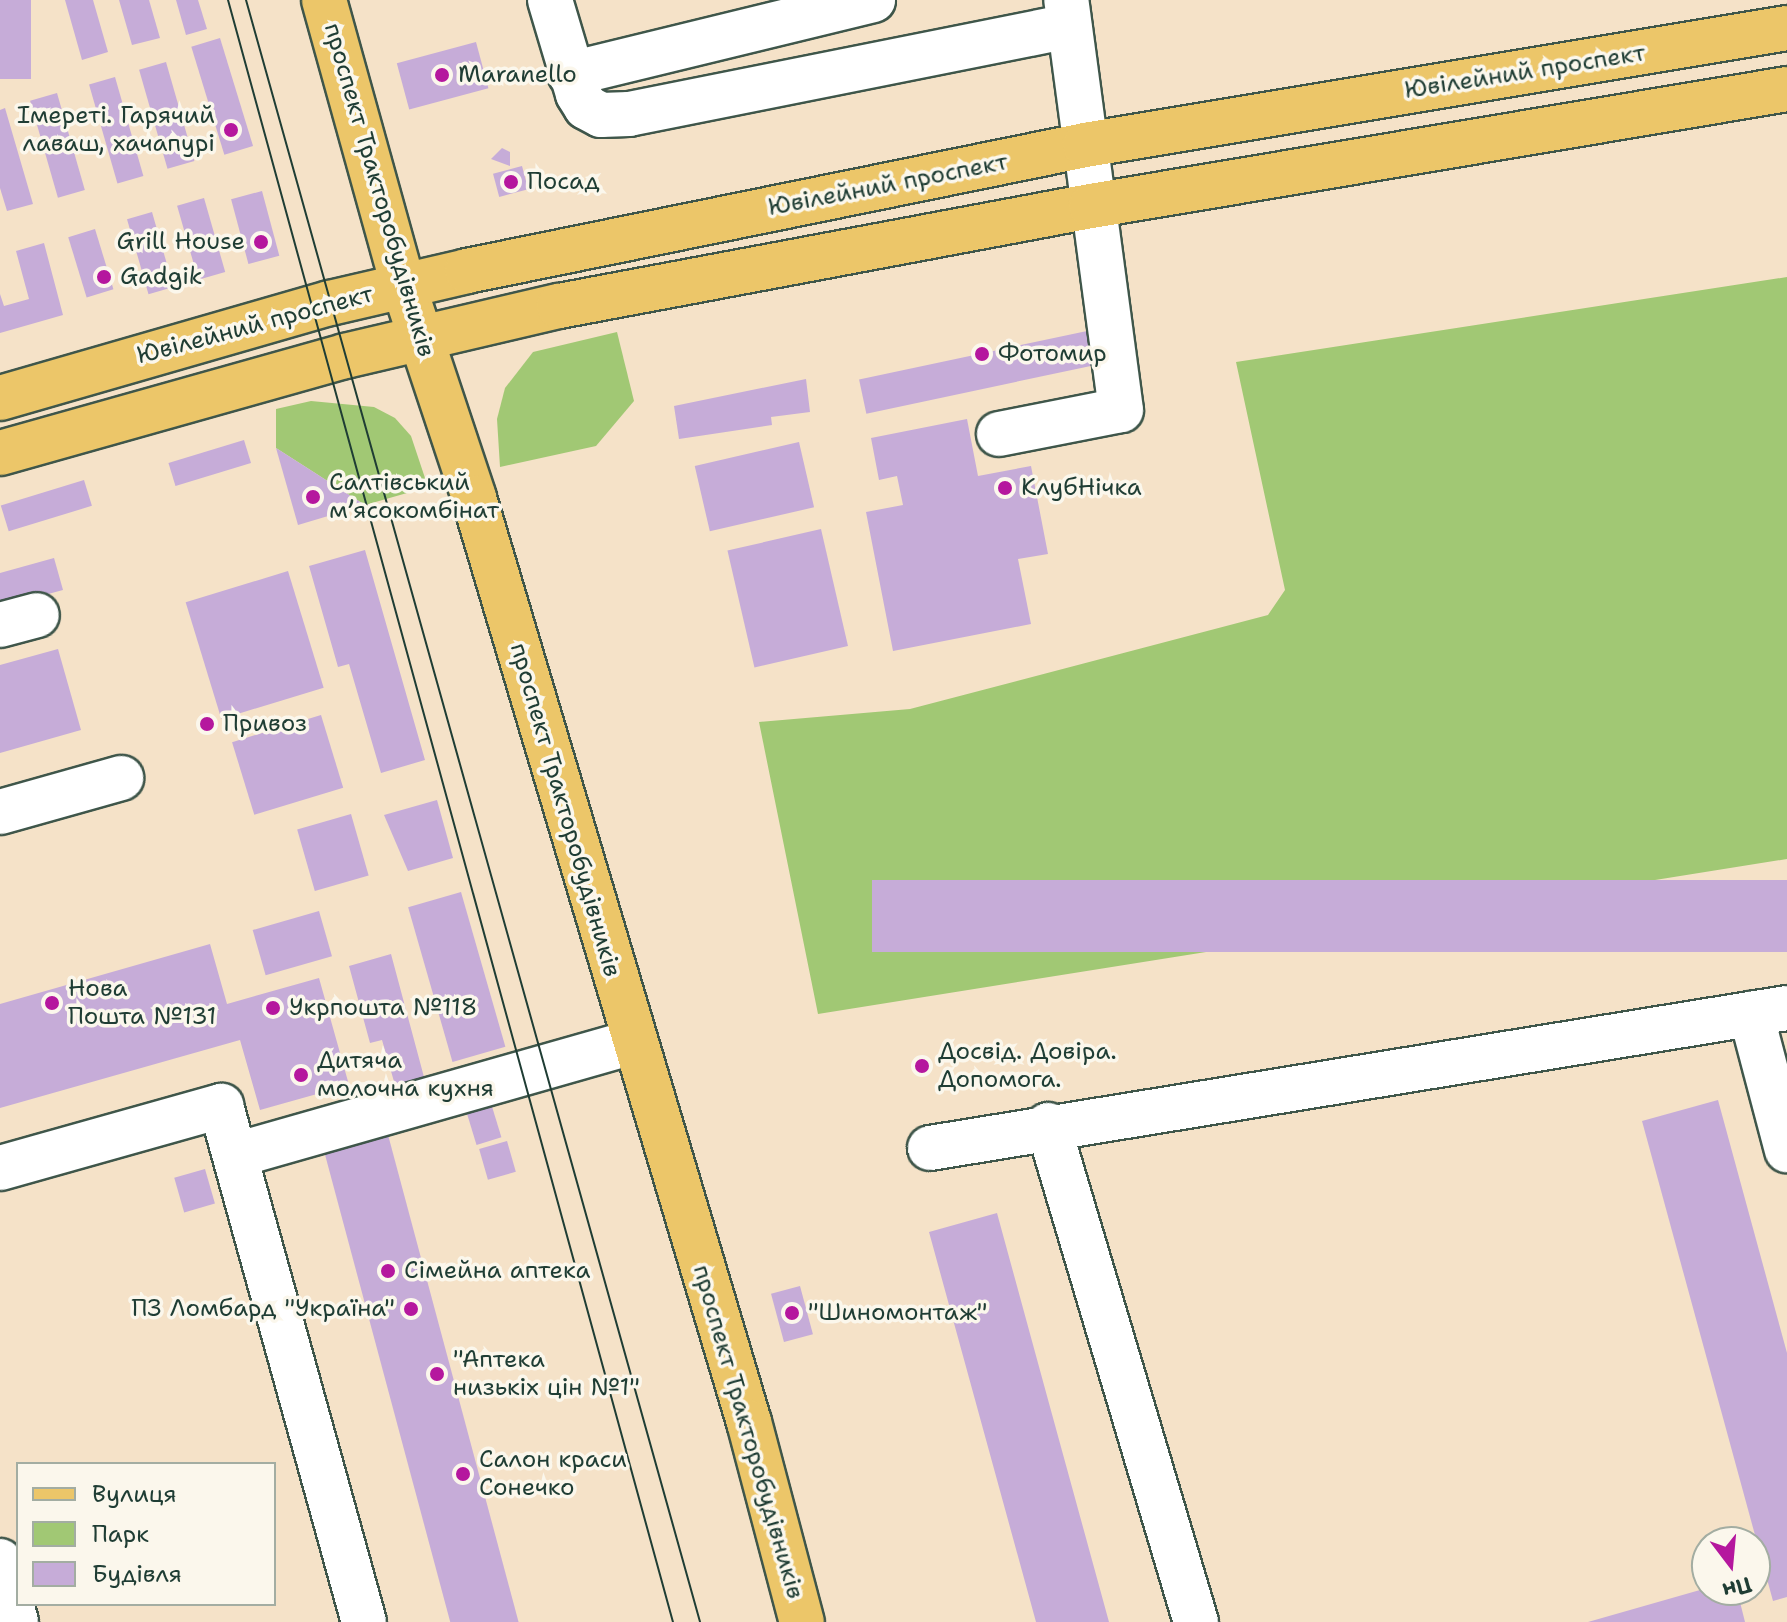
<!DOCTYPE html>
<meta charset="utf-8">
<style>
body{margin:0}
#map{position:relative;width:1787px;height:1622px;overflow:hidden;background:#f5e2c8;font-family:"Shantell Sans",sans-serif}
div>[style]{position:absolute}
.green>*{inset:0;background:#a1c874}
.building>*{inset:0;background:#c6acd8;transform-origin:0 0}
.roads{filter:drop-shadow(2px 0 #3f564a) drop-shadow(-2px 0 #3f564a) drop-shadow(0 2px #3f564a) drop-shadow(0 -2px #3f564a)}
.minor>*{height:44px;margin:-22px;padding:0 22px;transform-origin:22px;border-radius:22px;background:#fff}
.major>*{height:44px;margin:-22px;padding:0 22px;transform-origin:22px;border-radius:22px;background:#ecc669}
.tram>*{height:2px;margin:-1px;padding:0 1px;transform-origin:1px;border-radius:1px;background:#1f3d34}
.dots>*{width:22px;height:22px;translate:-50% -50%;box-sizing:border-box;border:4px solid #fbf7ec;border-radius:50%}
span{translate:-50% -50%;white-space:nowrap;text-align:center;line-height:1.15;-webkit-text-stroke:7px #fbf7ec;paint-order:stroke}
.street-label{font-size:24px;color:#1f3d34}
.poi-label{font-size:24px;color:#1f3d34}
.left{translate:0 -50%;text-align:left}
.right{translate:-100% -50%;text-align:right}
.legend{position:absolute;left:16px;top:1462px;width:260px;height:144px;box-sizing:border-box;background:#fbf7ec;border:2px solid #a3ada2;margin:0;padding:10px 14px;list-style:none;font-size:24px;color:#1f3d34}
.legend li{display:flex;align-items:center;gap:16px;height:40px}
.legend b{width:40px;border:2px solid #a3ada2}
.north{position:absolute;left:1691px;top:1526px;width:80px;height:80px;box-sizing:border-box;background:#fbf7ec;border:2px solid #a3ada2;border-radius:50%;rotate:164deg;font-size:22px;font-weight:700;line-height:32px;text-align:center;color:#1f3d34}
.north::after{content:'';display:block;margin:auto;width:28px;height:36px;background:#b5179e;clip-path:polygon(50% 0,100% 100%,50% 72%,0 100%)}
</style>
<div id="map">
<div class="green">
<div style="clip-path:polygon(1787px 277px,1787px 859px,818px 1014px,759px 722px,910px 709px,1268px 615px,1285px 590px,1236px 362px)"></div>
<div style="clip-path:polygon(617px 332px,634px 401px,596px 446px,500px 467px,497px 419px,505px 388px,533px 352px)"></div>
<div style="clip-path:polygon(311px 401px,374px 407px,395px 418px,411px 436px,428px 487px,365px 505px,276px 448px,276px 409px)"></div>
</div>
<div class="building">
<div style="left:0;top:0;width:31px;height:79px"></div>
<div style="clip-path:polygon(65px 0,93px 0,108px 52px,82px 60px)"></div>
<div style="clip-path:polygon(119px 0,149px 0,160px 38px,132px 45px)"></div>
<div style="clip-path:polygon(176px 0,198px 0,207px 29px,186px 35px)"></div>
<div style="left:220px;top:38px;width:113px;height:30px;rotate:73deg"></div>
<div style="left:476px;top:42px;width:48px;height:82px;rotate:75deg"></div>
<div style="left:166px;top:62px;width:103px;height:28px;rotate:74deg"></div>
<div style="left:115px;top:77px;width:103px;height:27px;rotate:74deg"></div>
<div style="left:57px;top:93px;width:101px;height:28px;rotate:74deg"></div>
<div style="clip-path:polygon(5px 108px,33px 204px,7px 211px,0 188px,0 110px)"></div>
<div style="clip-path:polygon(502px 148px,510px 152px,510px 166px,491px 159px)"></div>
<div style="left:522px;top:166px;width:24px;height:30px;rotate:75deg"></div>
<div style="left:262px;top:191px;width:67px;height:32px;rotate:75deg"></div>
<div style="left:204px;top:198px;width:77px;height:28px;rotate:74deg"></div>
<div style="left:152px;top:212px;width:78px;height:26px;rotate:74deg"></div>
<div style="left:95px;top:229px;width:63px;height:28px;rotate:73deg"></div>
<div style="clip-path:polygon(44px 243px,63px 315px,0 333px,0 294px,4px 306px,29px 299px,16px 251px)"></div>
<div style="left:1087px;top:331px;width:35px;height:233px;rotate:78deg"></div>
<div style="clip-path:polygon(806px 379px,810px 412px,771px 417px,772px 425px,679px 439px,674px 406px)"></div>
<div style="clip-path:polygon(967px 419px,978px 476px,1031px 466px,1048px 554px,1018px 559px,1031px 624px,893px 651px,866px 512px,903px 505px,897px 476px,879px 480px,871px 438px)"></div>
<div style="left:244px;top:440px;width:24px;height:79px;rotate:73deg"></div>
<div style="left:799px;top:442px;width:67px;height:107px;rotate:77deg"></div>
<div style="clip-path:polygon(276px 448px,365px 505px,298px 525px)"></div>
<div style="left:84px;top:480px;width:27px;height:87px;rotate:73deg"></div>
<div style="left:821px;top:529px;width:120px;height:96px;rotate:77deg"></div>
<div style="clip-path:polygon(365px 550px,425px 760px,381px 773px,349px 664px,338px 667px,309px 566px)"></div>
<div style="clip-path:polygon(54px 558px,63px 590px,0 607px,0 573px)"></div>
<div style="left:288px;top:571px;width:122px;height:107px;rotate:73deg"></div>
<div style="clip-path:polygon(58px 649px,81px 730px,0 753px,0 665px)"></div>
<div style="left:321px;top:715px;width:76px;height:93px;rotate:73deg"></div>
<div style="clip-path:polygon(437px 800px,453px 858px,408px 871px,384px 815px)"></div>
<div style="left:351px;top:814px;width:64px;height:56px;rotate:74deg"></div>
<div style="left:1787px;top:880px;width:72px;height:915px;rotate:90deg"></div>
<div style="left:461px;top:892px;width:161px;height:55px;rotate:74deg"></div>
<div style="left:319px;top:911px;width:47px;height:69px;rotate:74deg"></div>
<div style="clip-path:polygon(210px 944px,227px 1004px,319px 978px,349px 1085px,260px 1110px,240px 1040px,0 1108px,0 1004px)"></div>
<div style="clip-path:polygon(391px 954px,424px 1077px,395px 1085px,382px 1040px,370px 1043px,349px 966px)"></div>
<div style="left:490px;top:1100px;width:39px;height:26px;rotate:73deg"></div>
<div style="clip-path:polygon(1718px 1100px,1787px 1353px,1787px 1597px,1773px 1601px,1642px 1121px)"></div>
<div style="left:387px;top:1131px;width:509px;height:66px;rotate:75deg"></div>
<div style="left:507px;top:1141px;width:32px;height:29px;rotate:74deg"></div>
<div style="left:205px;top:1169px;width:36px;height:32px;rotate:74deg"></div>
<div style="clip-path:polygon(997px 1213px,1047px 1396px,1109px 1622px,1036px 1622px,929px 1232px)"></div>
<div style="left:800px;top:1286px;width:50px;height:30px;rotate:75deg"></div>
<div style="clip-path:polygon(1707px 1588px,1737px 1590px,1745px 1622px,1588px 1622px)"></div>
</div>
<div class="roads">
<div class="minor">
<div style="left:550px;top:0;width:98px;rotate:73.4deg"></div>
<div style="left:578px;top:94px;width:15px;rotate:58deg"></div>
<div style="left:586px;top:107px;width:17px;rotate:28deg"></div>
<div style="left:601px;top:115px;width:28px;rotate:-2deg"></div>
<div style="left:629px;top:114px;width:449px;rotate:-11.3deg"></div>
<div style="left:570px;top:74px;width:312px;rotate:-13.7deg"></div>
<div style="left:999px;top:434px;width:124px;rotate:-11.1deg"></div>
<div style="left:1121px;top:410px;width:414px;rotate:-97.6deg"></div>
<div style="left:0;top:625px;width:38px;rotate:-15deg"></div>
<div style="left:0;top:812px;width:126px;rotate:-15.7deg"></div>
<div style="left:1751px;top:1014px;width:141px;rotate:75.2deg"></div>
<div style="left:1048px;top:1125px;width:519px;rotate:73.42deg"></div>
<div style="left:930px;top:1148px;width:868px;rotate:-9.28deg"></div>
<div style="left:236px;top:1155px;width:413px;rotate:-15.9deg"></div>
<div style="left:0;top:1168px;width:230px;rotate:-15.7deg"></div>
<div style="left:221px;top:1106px;width:535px;rotate:74.51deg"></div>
<div style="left:0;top:1561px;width:63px;rotate:75.3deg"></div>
</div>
<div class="major">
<div style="left:324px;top:0;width:295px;rotate:74.5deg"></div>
<div style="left:403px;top:284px;width:225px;rotate:71.6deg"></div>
<div style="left:474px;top:498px;width:964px;rotate:73.43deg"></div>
<div style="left:749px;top:1422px;width:207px;rotate:75.2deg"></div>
<div style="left:0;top:398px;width:343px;rotate:-16.1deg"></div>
<div style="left:330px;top:303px;width:141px;rotate:-13.1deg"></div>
<div style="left:467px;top:271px;width:631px;rotate:-11.52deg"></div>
<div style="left:1085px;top:145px;width:712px;rotate:-9.46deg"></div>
<div style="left:0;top:453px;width:358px;rotate:-15.7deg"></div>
<div style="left:345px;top:356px;width:220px;rotate:-13.2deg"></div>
<div style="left:559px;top:306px;width:541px;rotate:-10.65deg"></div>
<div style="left:1091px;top:206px;width:706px;rotate:-9.54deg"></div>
</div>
</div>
<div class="tram">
<div style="left:228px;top:0;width:1682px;rotate:74.66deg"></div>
<div style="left:246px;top:0;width:1684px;rotate:74.36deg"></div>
</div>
<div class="dots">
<div style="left:442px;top:75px;background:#b5179e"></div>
<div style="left:231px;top:130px;background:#b5179e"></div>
<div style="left:511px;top:182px;background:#b5179e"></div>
<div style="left:261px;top:242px;background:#b5179e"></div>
<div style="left:104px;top:277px;background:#b5179e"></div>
<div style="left:982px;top:354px;background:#b5179e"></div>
<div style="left:1005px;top:488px;background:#b5179e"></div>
<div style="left:313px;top:497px;background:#b5179e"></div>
<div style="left:207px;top:724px;background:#b5179e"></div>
<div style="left:52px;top:1003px;background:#b5179e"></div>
<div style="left:273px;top:1008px;background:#b5179e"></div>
<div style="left:922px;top:1066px;background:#b5179e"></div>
<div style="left:301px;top:1075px;background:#b5179e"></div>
<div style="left:388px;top:1271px;background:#b5179e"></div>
<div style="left:411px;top:1309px;background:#b5179e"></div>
<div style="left:792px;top:1313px;background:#b5179e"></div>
<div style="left:437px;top:1374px;background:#b5179e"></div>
<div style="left:463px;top:1474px;background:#b5179e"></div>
</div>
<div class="street-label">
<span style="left:1525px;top:72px;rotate:-9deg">Ювілейний проспект</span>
<span style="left:888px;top:185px;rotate:-11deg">Ювілейний проспект</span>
<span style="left:379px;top:190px;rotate:74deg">проспект Тракторобудівників</span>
<span style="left:255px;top:325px;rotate:-15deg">Ювілейний проспект</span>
<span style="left:565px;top:810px;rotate:74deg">проспект Тракторобудівників</span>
<span style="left:748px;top:1432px;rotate:74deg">проспект Тракторобудівників</span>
</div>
<div class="poi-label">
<span class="left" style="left:458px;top:75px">Maranello</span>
<span class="right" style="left:215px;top:130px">Імереті. Гарячий<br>лаваш, хачапурі</span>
<span class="left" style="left:527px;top:182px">Посад</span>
<span class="right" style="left:245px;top:242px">Grill House</span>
<span class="left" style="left:120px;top:277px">Gadgik</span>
<span class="left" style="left:998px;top:354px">Фотомир</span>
<span class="left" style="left:329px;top:497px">Салтівський<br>мʼясокомбінат</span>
<span class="left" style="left:1021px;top:488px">КлубНічка</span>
<span class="left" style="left:223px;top:724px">Привоз</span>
<span class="left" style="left:68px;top:1003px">Нова<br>Пошта №131</span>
<span class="left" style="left:289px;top:1008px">Укрпошта №118</span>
<span class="left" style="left:938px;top:1066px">Досвід. Довіра.<br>Допомога.</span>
<span class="left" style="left:317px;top:1075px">Дитяча<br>молочна кухня</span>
<span class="left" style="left:404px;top:1271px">Сімейна аптека</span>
<span class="right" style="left:395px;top:1309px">ПЗ Ломбард "Україна"</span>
<span class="left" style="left:808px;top:1313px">"Шиномонтаж"</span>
<span class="left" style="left:453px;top:1374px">"Аптека<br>низькіх цін №1"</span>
<span class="left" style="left:479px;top:1474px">Салон краси<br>Сонечко</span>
</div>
<ul class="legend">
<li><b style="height:10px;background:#ecc669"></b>Вулиця</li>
<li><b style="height:22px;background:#a1c874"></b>Парк</li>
<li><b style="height:22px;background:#c6acd8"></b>Будівля</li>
</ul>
<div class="north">Пн</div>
</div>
